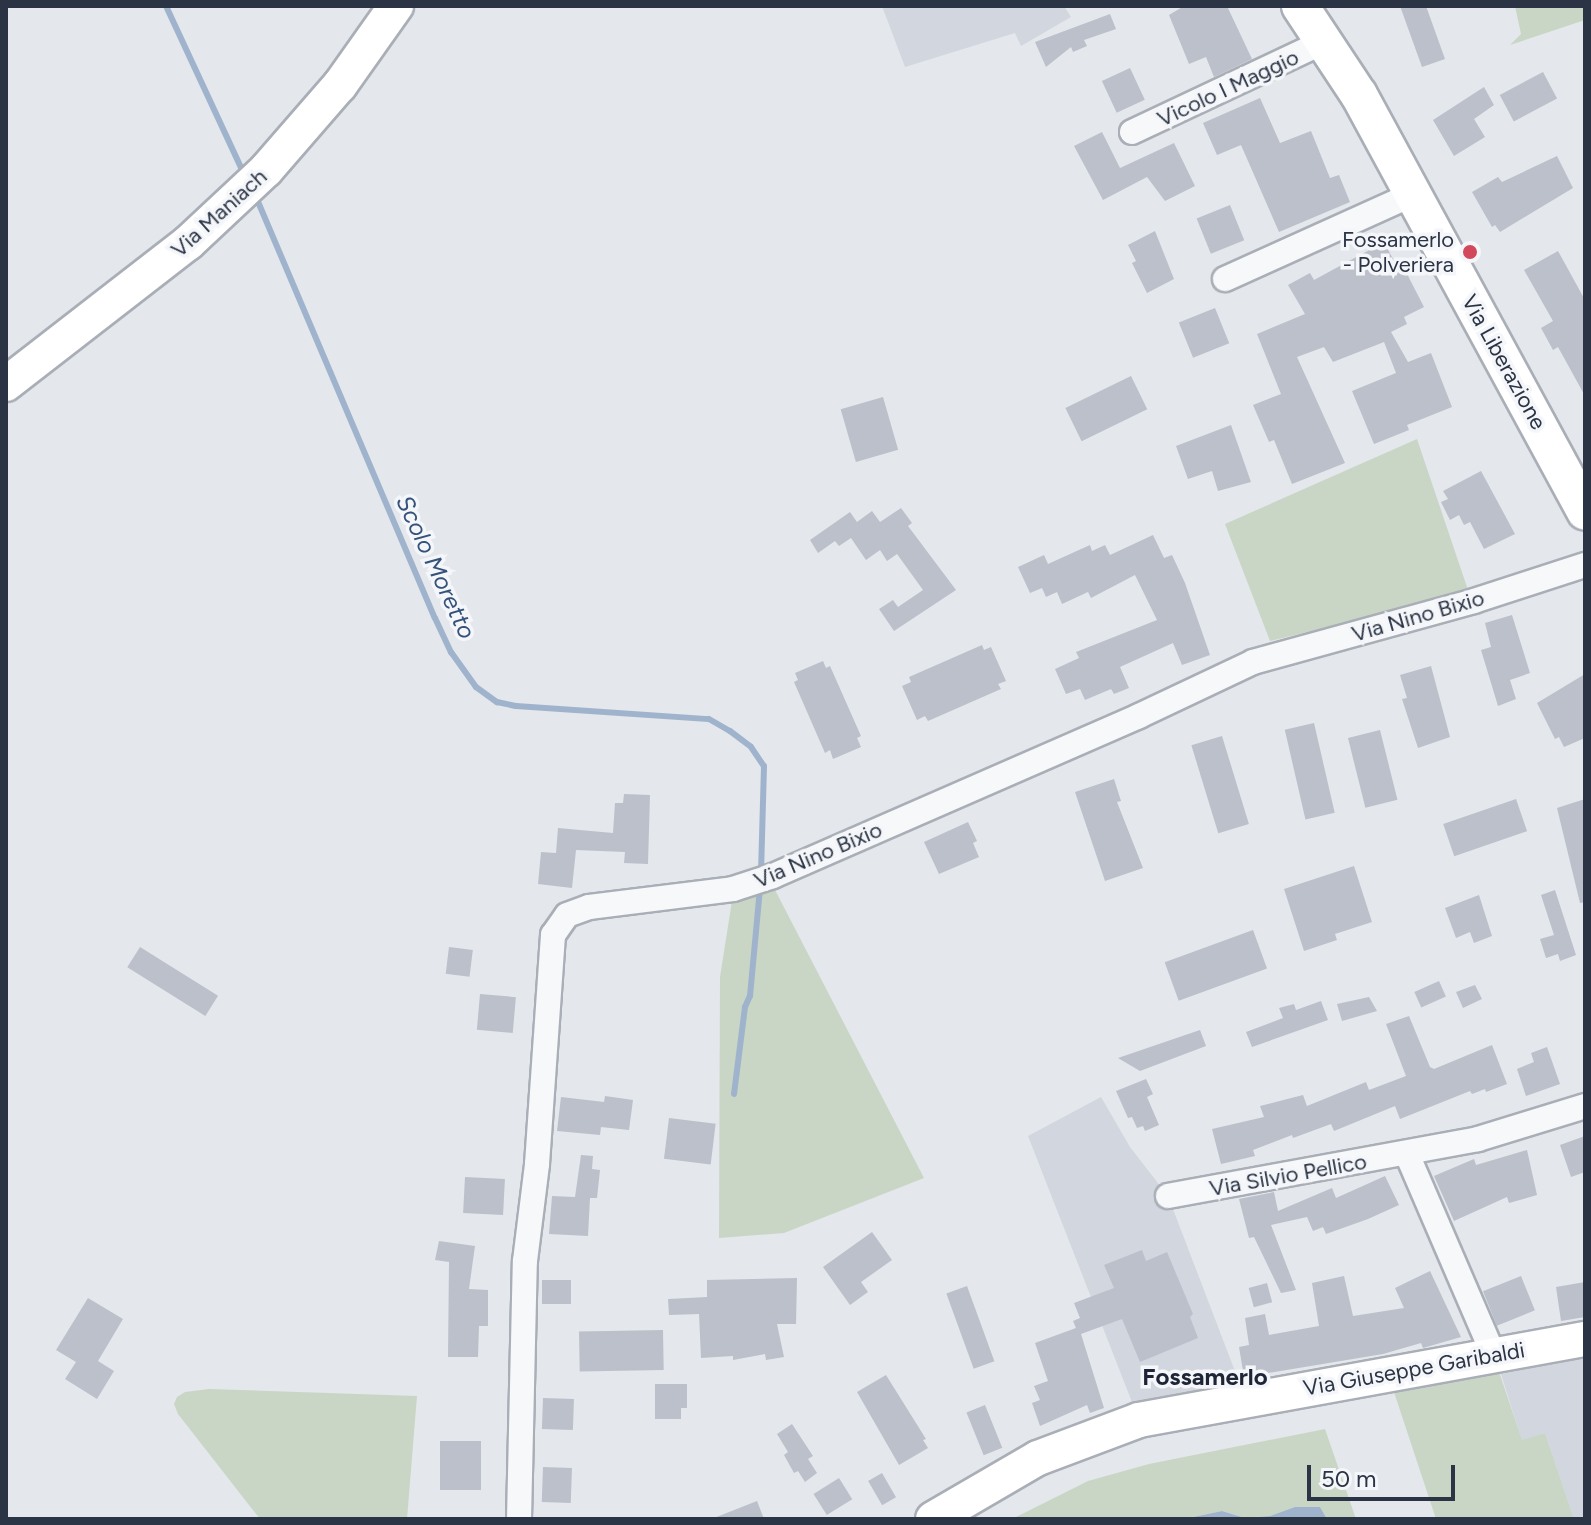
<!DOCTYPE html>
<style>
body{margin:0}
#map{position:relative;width:1591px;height:1525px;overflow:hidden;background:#e4e7ec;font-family:Figtree,sans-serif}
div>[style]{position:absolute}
.built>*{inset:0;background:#d2d6de}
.green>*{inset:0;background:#c9d6c5}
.water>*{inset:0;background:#9fb4cc}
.stream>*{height:6px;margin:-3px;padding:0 3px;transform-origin:3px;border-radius:3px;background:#9fb4cc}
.building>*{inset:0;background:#bbc0ca;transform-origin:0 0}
.roads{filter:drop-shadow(2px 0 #a9aeb7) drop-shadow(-2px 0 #a9aeb7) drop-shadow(0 2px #a9aeb7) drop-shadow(0 -2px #a9aeb7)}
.street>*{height:24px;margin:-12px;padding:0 12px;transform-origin:12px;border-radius:12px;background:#f7f8fa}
.secondary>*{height:34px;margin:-17px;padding:0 17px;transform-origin:17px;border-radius:17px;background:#fff}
.primary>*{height:36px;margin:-18px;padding:0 18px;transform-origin:18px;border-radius:18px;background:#fff}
.dots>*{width:22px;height:22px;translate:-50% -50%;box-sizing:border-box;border:4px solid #f4f6f9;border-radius:50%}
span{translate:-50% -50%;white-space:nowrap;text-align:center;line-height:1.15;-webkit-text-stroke:7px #f4f6f9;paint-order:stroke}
.street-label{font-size:22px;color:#2b3445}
.poi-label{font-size:22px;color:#2b3445}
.right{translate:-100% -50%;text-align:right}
.water-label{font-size:24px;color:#34527a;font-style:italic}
.neighbourhood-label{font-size:24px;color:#1d2536;font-weight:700}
.frame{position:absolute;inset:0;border:8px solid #2b3445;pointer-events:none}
.scale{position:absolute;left:1307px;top:1465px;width:148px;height:36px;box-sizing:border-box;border:4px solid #2b3445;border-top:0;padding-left:10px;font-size:24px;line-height:28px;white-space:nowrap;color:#2b3445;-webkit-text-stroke:6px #f4f6f9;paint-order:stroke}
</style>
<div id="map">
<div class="built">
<div style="clip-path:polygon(882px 6px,1064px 6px,1071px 17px,1021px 46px,1015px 33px,905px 67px)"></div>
<div style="clip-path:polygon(1101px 1097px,1130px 1147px,1168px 1196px,1246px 1400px,1139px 1420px,1028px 1136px)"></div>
<div style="clip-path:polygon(1585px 1357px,1585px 1519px,1574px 1519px,1545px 1433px,1522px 1441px,1501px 1374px)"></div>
</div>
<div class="green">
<div style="clip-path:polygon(1515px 6px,1585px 6px,1585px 20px,1510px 45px,1521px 34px)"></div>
<div style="clip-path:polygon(1417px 439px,1469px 593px,1270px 641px,1225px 524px)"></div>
<div style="clip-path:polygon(774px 888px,924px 1178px,784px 1233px,719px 1238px,720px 977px,732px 901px)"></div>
<div style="clip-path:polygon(1493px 1354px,1522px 1440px,1545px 1433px,1574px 1519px,1436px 1519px,1388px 1374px)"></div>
<div style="clip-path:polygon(209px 1389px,417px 1396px,407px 1519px,260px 1519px,178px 1414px,174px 1404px,177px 1397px,185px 1392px)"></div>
<div style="clip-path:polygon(1325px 1429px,1356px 1519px,1327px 1519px,1320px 1507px,1296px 1507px,1270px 1516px,1245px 1518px,1222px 1511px,1184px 1519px,1012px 1519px,1088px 1481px,1149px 1464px)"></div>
</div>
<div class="water">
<div style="clip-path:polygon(1295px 1507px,1320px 1507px,1327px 1519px,1184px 1519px,1222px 1511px,1245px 1518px,1270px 1516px)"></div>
</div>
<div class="stream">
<div style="left:166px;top:6px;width:187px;rotate:65.1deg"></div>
<div style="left:256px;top:197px;width:457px;rotate:67deg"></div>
<div style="left:435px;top:618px;width:38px;rotate:65deg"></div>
<div style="left:451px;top:652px;width:43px;rotate:54.5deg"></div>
<div style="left:476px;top:687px;width:26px;rotate:36deg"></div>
<div style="left:497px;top:702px;width:19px;rotate:12deg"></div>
<div style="left:516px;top:706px;width:193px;rotate:3.9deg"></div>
<div style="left:709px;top:719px;width:24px;rotate:30deg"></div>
<div style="left:730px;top:731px;width:26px;rotate:37deg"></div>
<div style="left:751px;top:747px;width:23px;rotate:56deg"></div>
<div style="left:764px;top:766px;width:106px;rotate:91.6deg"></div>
<div style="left:734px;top:1094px;width:88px;rotate:-82.8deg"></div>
<div style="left:745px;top:1007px;width:12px;rotate:-66deg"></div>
<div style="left:750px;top:996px;width:108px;rotate:-84.7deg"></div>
</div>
<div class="building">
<div style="clip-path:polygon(1184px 6px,1227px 6px,1252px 59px,1214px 77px,1206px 57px,1189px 64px,1169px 15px)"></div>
<div style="clip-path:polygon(1400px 6px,1426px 6px,1445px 59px,1422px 67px)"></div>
<div style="clip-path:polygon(1110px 14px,1116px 29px,1084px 40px,1087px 46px,1073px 52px,1071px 47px,1046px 67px,1035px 42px)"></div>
<div style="left:1130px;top:68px;width:35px;height:31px;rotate:65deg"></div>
<div style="left:1543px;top:72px;width:30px;height:49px;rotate:62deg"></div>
<div style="clip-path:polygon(1484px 87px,1494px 105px,1474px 119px,1485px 137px,1454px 156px,1433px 120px)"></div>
<div style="clip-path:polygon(1260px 98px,1280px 143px,1311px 131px,1330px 178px,1339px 175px,1350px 202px,1279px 232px,1241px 145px,1217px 155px,1203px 123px)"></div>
<div style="clip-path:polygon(1102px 132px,1120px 168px,1174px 143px,1195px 186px,1165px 201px,1147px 177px,1103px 200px,1074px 146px)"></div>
<div style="clip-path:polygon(1557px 156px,1573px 188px,1500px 232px,1495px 225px,1492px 227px,1472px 192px,1498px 177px,1502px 182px)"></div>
<div style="left:1230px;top:205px;width:38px;height:36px;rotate:68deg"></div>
<div style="clip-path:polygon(1155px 231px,1174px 279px,1147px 293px,1132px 263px,1136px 261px,1128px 245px)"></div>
<div style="clip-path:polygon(1384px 242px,1401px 274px,1406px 272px,1424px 307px,1404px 317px,1407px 324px,1391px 332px,1408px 362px,1431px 353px,1452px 407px,1407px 425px,1409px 430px,1374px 444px,1352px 391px,1396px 373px,1384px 342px,1333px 362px,1324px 347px,1297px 357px,1345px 463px,1292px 484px,1274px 440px,1269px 442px,1253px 405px,1281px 394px,1257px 334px,1305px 314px,1288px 285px,1310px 273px,1314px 280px)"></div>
<div style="clip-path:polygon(1558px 251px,1585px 300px,1585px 396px,1558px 347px,1553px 350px,1541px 328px,1553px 321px,1524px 270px)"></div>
<div style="left:1215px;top:308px;width:38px;height:39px;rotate:68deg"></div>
<div style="left:1131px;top:376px;width:37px;height:73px;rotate:64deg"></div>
<div style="left:883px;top:397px;width:55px;height:44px;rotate:74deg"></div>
<div style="clip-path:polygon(1231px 425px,1251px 482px,1218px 491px,1212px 471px,1188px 479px,1176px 446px)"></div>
<div style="clip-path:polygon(1481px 471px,1515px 534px,1484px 549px,1470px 522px,1464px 525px,1459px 515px,1450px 520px,1441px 502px,1448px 499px,1443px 491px)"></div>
<div style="clip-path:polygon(901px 508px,912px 523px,908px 526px,956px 590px,894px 631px,879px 609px,893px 600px,898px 607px,923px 590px,897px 554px,887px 561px,880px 550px,866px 560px,851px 538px,839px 546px,835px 541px,818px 553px,810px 540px,850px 512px,857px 522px,872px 511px,880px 522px)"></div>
<div style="clip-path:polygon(1153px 535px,1164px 558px,1172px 555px,1185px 583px,1210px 655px,1182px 665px,1173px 643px,1120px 667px,1129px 688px,1114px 694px,1111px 689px,1085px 700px,1080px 689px,1066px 694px,1055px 669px,1079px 658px,1076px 652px,1157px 620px,1135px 575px,1091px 598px,1088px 592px,1062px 604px,1057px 592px,1046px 597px,1042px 588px,1030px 593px,1018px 567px,1044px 555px,1048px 564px,1090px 545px,1092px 551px,1105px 545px,1110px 555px)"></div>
<div style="clip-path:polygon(1512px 615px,1530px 673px,1510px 680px,1516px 699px,1498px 706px,1481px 650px,1491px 647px,1485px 623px)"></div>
<div style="clip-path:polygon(982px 645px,984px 650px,991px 647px,1006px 681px,998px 684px,1001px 689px,928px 721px,925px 716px,917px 720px,902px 686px,911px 682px,909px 677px)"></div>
<div style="clip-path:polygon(823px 661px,826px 668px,830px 666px,861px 736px,857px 738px,861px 747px,833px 759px,830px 750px,825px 753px,794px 682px,798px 680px,795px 673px)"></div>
<div style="clip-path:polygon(1431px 666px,1450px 737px,1418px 748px,1402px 699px,1407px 698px,1400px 675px)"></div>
<div style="clip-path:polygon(1585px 674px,1585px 738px,1564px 747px,1559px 737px,1555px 739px,1537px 703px)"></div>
<div style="left:1314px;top:723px;width:92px;height:30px;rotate:77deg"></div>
<div style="left:1380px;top:730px;width:72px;height:33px;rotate:76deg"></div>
<div style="left:1222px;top:736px;width:92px;height:32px;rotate:73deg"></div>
<div style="clip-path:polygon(1114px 779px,1121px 801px,1117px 802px,1143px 868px,1105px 881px,1075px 792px)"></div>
<div style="clip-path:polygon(624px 794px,650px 795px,648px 864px,624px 863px,625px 852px,576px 850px,572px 888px,538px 884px,541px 852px,556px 853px,558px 828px,613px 833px,615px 803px,623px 803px)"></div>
<div style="left:1516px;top:799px;width:34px;height:77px;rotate:71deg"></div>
<div style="clip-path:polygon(1585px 799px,1585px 902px,1580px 903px,1557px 808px)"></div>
<div style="clip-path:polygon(968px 822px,977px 841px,973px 843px,979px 857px,939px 874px,924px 842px)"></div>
<div style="clip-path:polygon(1354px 866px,1372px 922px,1335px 934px,1337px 940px,1304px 951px,1284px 889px)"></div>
<div style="clip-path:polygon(1555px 890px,1576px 955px,1560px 961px,1558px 954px,1546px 958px,1540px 939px,1554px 935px,1541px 895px)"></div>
<div style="clip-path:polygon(1479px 895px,1492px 936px,1474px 943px,1470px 932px,1456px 938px,1445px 908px)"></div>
<div style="left:1253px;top:930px;width:41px;height:94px;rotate:70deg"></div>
<div style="left:140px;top:947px;width:92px;height:24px;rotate:32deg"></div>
<div style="left:449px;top:947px;width:24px;height:27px;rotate:7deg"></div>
<div style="left:1439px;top:981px;width:17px;height:27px;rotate:66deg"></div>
<div style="clip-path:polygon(1475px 985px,1482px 999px,1463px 1008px,1456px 992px)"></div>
<div style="left:480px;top:994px;width:36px;height:36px;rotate:5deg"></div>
<div style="clip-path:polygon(1369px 997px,1377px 1011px,1342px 1021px,1337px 1004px)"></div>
<div style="clip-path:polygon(1321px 1001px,1328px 1020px,1252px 1047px,1246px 1032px,1283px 1018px,1279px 1008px,1294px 1004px,1296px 1010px)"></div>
<div style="clip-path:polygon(1409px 1016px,1430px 1067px,1434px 1069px,1492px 1045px,1507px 1084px,1486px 1092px,1485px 1089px,1472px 1094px,1470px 1091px,1400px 1119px,1395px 1106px,1334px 1131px,1331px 1124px,1293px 1138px,1292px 1135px,1253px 1150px,1255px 1156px,1221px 1164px,1212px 1129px,1264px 1117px,1260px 1106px,1303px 1095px,1307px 1106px,1366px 1082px,1369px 1090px,1406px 1076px,1386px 1024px)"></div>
<div style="clip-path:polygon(1200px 1030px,1206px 1046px,1140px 1071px,1118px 1058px)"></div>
<div style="clip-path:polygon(1547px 1047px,1560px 1084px,1526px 1096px,1517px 1069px,1534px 1062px,1531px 1053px)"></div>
<div style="clip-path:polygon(1146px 1079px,1153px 1094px,1147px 1097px,1159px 1125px,1145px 1131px,1143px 1126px,1137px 1128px,1132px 1117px,1128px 1118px,1116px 1091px)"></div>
<div style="clip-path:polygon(605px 1096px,633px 1100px,629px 1130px,601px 1127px,600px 1135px,557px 1131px,561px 1097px,604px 1102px)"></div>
<div style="left:669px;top:1118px;width:47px;height:41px;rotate:7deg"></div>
<div style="clip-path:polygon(1585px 1136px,1585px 1172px,1571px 1177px,1560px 1145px)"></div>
<div style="clip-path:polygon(1527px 1150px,1537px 1195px,1509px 1203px,1507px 1197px,1454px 1221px,1434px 1176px,1474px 1159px,1476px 1165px)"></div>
<div style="clip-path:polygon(581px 1155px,593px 1156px,592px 1169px,600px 1170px,597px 1198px,590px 1198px,588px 1236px,549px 1234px,552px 1196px,575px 1197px)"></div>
<div style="clip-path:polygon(1385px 1176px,1399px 1205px,1368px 1219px,1326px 1234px,1323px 1227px,1313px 1231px,1307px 1217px,1271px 1225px,1296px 1290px,1281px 1293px,1254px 1237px,1249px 1238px,1239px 1199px,1274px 1192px,1278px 1211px,1332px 1188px,1336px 1198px)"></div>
<div style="left:465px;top:1177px;width:40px;height:36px;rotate:3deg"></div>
<div style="clip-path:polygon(872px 1232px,892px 1260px,861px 1282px,868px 1292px,850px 1305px,823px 1267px)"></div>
<div style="clip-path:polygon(439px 1241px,475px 1246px,469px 1289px,488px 1290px,488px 1326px,479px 1326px,478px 1357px,448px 1357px,449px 1262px,435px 1260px)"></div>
<div style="clip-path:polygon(1142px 1250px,1146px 1261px,1167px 1252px,1193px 1314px,1190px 1317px,1198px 1338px,1140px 1362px,1122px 1319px,1081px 1334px,1104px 1408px,1090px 1413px,1087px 1405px,1040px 1426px,1032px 1403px,1040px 1400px,1034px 1386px,1048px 1381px,1035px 1343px,1076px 1328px,1073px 1321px,1080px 1318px,1074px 1303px,1114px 1288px,1104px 1265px)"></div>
<div style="clip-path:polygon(1430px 1271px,1461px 1337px,1423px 1348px,1421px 1343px,1383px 1354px,1244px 1377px,1239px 1347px,1249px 1345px,1245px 1318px,1265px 1314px,1269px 1335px,1319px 1326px,1312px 1283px,1344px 1276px,1353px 1316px,1404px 1308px,1395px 1288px)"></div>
<div style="left:1521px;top:1276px;width:37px;height:41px;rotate:68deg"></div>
<div style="clip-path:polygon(797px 1278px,796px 1324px,777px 1324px,784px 1357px,766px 1360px,765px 1354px,733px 1360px,733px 1356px,701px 1358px,699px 1314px,669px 1315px,668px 1299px,707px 1297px,707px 1280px)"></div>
<div style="left:542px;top:1280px;width:29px;height:24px"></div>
<div style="clip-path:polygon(1585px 1282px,1585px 1317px,1561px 1321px,1556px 1287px)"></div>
<div style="left:1267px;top:1283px;width:20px;height:19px;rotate:75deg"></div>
<div style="left:967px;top:1286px;width:80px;height:22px;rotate:70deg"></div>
<div style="clip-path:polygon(88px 1298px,123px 1319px,98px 1361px,114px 1371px,97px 1399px,65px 1379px,76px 1362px,56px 1350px)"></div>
<div style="left:663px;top:1330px;width:40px;height:84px;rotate:89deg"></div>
<div style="clip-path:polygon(886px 1375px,926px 1439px,923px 1440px,928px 1448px,899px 1465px,857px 1392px)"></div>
<div style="clip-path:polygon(655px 1384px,687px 1384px,687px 1408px,681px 1408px,681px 1419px,655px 1419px)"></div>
<div style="left:543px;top:1398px;width:31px;height:31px;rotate:2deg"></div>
<div style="left:985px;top:1405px;width:46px;height:20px;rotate:68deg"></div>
<div style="clip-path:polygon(792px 1424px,813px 1456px,808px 1459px,817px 1473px,805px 1482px,798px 1471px,794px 1473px,784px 1455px,788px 1452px,777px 1434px)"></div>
<div style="left:440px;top:1441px;width:41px;height:49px"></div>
<div style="left:543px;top:1467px;width:29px;height:35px;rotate:2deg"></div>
<div style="left:882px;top:1473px;width:28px;height:16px;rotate:60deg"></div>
<div style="left:839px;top:1478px;width:25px;height:30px;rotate:58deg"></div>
<div style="clip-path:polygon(757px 1501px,764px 1519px,714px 1519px,714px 1518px)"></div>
</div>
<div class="roads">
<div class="street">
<div style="left:1132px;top:132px;width:211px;rotate:-25.2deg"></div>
<div style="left:1225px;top:279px;width:204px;rotate:-24.3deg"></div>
<div style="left:1407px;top:1154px;width:218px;rotate:66.7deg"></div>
<div style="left:1168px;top:1196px;width:315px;rotate:-10.4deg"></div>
<div style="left:1478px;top:1139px;width:112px;rotate:-17.1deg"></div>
<div style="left:519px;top:1519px;width:258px;rotate:-88.7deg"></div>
<div style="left:525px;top:1261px;width:98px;rotate:-82.9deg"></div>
<div style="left:537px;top:1164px;width:230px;rotate:-86deg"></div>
<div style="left:553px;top:935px;width:24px;rotate:-55deg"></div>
<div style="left:567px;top:915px;width:23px;rotate:-20deg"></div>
<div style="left:589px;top:907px;width:145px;rotate:-7.1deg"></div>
<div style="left:733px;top:889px;width:42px;rotate:-18deg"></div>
<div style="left:773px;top:876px;width:399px;rotate:-23.6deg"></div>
<div style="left:1139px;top:716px;width:126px;rotate:-25.3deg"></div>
<div style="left:1253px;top:662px;width:229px;rotate:-15.4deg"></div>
<div style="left:1474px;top:601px;width:117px;rotate:-18deg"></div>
</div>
<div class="secondary">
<div style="left:6px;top:384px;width:230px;rotate:-37.8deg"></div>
<div style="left:188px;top:243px;width:107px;rotate:-43.1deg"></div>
<div style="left:266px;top:170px;width:113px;rotate:-49deg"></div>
<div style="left:340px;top:85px;width:97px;rotate:-54.7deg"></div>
<div style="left:933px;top:1519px;width:121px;rotate:-30.2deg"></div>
<div style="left:1038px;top:1458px;width:108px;rotate:-20.6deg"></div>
<div style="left:1139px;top:1420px;width:453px;rotate:-10.3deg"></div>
</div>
<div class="primary">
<div style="left:1300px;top:6px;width:107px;rotate:56.5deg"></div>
<div style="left:1359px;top:95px;width:474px;rotate:61.5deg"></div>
</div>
</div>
<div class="dots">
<div style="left:1470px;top:252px;background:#d1495b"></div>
</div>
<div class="street-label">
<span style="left:1228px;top:88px;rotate:-25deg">Vicolo I Maggio</span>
<span style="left:219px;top:213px;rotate:-42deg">Via Maniach</span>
<span style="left:1504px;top:362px;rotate:61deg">Via Liberazione</span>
<span style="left:1418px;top:616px;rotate:-16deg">Via Nino Bixio</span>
<span style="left:818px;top:855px;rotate:-23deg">Via Nino Bixio</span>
<span style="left:1288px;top:1175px;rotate:-10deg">Via Silvio Pellico</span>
<span style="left:1414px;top:1369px;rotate:-10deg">Via Giuseppe Garibaldi</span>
</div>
<div class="poi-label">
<span class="right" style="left:1454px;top:252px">Fossamerlo<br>- Polveriera</span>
</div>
<div class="water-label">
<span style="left:436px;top:567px;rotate:65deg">Scolo Moretto</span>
</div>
<div class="neighbourhood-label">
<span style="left:1205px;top:1377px">Fossamerlo</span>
</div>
<div class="frame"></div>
<div class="scale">50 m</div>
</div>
